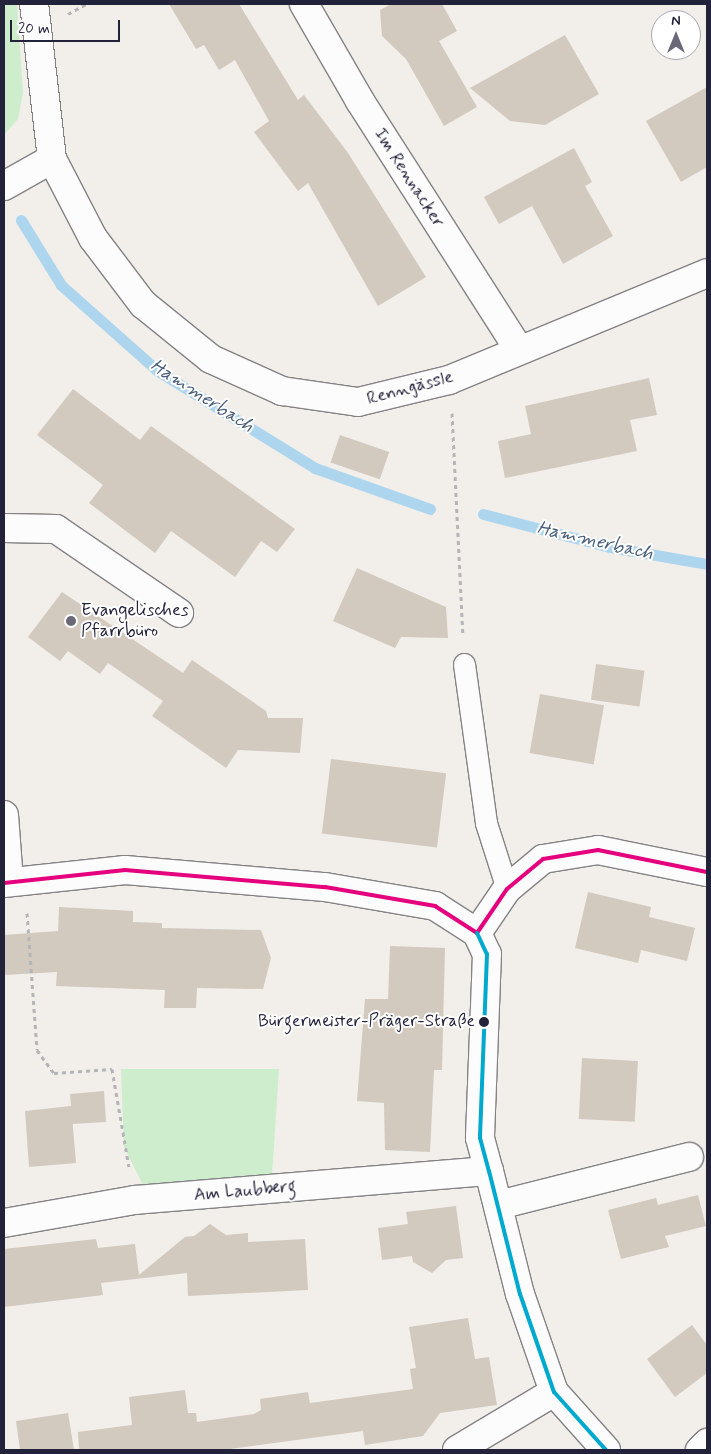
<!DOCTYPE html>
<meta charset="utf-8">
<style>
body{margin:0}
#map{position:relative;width:711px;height:1454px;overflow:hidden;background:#f2eeea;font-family:Mynerve,sans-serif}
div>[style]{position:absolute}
.green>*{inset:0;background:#cdedcc}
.stream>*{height:11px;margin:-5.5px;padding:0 5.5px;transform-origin:5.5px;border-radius:5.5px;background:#add6ee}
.building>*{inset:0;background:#d2c9bf;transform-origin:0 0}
.path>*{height:3px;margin-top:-1.5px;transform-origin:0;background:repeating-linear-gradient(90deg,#b5b4b7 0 4px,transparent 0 8px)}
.roads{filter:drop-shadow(1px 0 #848285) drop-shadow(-1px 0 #848285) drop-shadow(0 1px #848285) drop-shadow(0 -1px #848285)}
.lane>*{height:21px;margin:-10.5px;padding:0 10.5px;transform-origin:10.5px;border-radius:10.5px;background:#fdfcfc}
.street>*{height:28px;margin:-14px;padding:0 14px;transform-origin:14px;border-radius:14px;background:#fdfcfc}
.bus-1>*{height:4px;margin:-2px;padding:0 2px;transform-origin:2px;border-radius:2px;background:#e5007d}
.bus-2>*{height:4px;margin:-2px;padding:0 2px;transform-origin:2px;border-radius:2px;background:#00a9ce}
.dots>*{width:14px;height:14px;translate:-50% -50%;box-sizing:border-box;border:2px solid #fff;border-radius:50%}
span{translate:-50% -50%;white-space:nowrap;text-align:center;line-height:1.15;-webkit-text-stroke:4px #fff;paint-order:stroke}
.bus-label{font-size:17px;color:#22223b}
.right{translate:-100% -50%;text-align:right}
.street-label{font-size:18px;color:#22223b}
.poi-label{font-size:18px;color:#22223b}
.left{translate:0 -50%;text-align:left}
.water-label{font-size:19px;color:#485e7a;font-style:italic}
.frame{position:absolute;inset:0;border:5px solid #22223b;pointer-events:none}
.north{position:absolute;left:651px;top:10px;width:50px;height:50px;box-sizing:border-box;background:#fff;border:1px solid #a7a7b1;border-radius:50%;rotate:0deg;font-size:14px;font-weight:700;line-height:20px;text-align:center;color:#22223b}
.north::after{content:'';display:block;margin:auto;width:18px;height:22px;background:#6b6978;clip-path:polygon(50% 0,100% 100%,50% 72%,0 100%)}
.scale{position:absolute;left:10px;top:20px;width:110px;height:22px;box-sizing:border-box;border:2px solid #22223b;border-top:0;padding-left:6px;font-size:15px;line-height:18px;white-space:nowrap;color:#22223b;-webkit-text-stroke:4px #fff;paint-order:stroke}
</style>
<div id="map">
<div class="green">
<div style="clip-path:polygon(4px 4px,17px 4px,23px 93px,18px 119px,4px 135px)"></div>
<div style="clip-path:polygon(121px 1069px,279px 1069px,272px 1175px,144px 1187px,124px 1147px)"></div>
</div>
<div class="stream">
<div style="left:21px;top:220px;width:76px;rotate:58.4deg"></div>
<div style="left:61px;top:285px;width:130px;rotate:41.6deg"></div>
<div style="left:158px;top:371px;width:185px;rotate:31.7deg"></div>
<div style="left:315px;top:468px;width:122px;rotate:19.6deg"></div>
<div style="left:483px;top:514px;width:131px;rotate:14.6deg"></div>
<div style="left:610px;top:547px;width:98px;rotate:9.9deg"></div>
</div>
<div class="building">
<div style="clip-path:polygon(169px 4px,239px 4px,298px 100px,304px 95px,348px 153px,426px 277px,378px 306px,308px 183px,298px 191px,254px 132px,269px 121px,235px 60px,219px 70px,204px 45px,196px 49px)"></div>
<div style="clip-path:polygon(391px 4px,442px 4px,457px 31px,439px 41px,477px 107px,444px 126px,406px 59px,382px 36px,380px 10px)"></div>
<div style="clip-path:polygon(565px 35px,599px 94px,545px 125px,510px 121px,470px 88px)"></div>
<div style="clip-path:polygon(707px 87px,707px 167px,681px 182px,646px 121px)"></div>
<div style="clip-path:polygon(574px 148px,592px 182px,585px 186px,613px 236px,563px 264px,532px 206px,499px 224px,484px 197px)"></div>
<div style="clip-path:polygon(649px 378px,657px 415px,630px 420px,637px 451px,505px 478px,498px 441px,531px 434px,525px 406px)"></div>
<div style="clip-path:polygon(73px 389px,140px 440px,151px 426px,295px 529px,277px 552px,261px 541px,235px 577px,171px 531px,155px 553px,89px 503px,103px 485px,37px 435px)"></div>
<div style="left:340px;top:435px;width:52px;height:29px;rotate:19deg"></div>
<div style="clip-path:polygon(357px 568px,446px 607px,448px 638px,401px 637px,395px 648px,333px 621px)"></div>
<div style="clip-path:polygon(62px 592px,183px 673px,192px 660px,266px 711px,268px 718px,303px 718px,300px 753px,238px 750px,226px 768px,152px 716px,163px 701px,108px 663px,100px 674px,68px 651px,60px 661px,28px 637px)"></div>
<div style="left:596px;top:664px;width:49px;height:36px;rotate:8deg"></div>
<div style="left:540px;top:694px;width:65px;height:60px;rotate:10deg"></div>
<div style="left:331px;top:759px;width:116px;height:75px;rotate:7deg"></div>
<div style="clip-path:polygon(588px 892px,651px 907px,649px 917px,695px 928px,687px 961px,641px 950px,638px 963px,575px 948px)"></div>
<div style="clip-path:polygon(59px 907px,133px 911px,133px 922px,162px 923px,162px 928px,261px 930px,271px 958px,263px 989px,197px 988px,196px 1008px,164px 1008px,165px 990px,56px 986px,57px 972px,4px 975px,4px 935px,58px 931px)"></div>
<div style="clip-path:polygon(390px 946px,445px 948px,442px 1070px,434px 1070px,430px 1152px,385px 1150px,384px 1103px,357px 1101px,365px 999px,388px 999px)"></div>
<div style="left:582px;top:1058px;width:56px;height:61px;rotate:3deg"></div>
<div style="clip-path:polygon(104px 1091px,106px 1122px,72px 1124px,72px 1116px,76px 1163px,29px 1167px,25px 1111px,71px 1106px,70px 1094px)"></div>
<div style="clip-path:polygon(698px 1195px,706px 1226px,665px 1236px,669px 1247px,621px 1259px,608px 1210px,656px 1198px,658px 1205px)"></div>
<div style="clip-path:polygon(456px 1206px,463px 1258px,446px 1260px,432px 1273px,413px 1262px,412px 1256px,382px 1260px,378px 1228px,408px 1224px,406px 1212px)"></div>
<div style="clip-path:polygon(210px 1224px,226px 1235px,248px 1233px,248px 1242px,305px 1239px,308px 1290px,188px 1296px,187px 1273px,101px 1283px,103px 1295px,4px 1307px,4px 1249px,96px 1239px,98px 1248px,135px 1244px,139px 1275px,185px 1237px,194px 1236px)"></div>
<div style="clip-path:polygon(468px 1318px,475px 1359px,489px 1357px,497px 1405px,440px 1413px,423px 1436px,365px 1445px,363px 1431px,223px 1450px,79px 1450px,78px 1432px,132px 1425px,129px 1397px,185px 1390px,188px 1413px,196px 1413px,197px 1422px,254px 1414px,261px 1410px,260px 1399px,308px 1392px,310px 1403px,413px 1389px,410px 1369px,416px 1368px,409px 1327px)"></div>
<div style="clip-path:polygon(692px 1325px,707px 1345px,707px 1373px,675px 1397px,647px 1359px)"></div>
<div style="clip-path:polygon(68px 1413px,74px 1450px,20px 1450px,16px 1421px)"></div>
</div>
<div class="path">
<div style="left:68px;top:14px;width:21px;rotate:-29deg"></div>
<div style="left:452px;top:413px;width:223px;rotate:87.2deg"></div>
<div style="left:27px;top:913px;width:137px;rotate:85.8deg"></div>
<div style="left:37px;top:1050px;width:29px;rotate:54deg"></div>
<div style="left:54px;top:1073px;width:58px;rotate:-3.9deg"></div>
<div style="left:112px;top:1069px;width:99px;rotate:80.2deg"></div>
</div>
<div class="roads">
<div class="lane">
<div style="left:464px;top:664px;width:161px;rotate:82.1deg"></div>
<div style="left:486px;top:823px;width:69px;rotate:72.3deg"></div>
</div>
<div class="street">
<div style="left:304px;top:4px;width:112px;rotate:60deg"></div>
<div style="left:360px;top:101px;width:293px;rotate:57.4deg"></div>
<div style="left:52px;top:159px;width:89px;rotate:62.6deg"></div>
<div style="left:93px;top:238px;width:83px;rotate:52.9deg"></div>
<div style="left:143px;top:304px;width:87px;rotate:39deg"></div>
<div style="left:211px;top:359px;width:78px;rotate:24.3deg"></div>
<div style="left:282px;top:391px;width:77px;rotate:8.2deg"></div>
<div style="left:358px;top:402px;width:94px;rotate:-13.6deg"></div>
<div style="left:449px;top:380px;width:279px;rotate:-22.5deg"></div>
<div style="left:4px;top:186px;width:55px;rotate:-29.4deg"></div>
<div style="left:52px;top:159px;width:156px;rotate:-96.6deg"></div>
<div style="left:4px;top:528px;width:52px;rotate:1.1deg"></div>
<div style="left:56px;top:529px;width:149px;rotate:34.3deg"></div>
<div style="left:4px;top:815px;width:67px;rotate:85.7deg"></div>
<div style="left:4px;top:883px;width:122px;rotate:-6.1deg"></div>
<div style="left:125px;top:870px;width:201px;rotate:4.9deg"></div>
<div style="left:325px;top:887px;width:112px;rotate:9.8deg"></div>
<div style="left:435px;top:906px;width:50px;rotate:32.7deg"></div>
<div style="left:477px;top:933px;width:53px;rotate:-55.7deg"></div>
<div style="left:507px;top:889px;width:47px;rotate:-39.8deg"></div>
<div style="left:543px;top:859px;width:56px;rotate:-9.3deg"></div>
<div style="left:598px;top:850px;width:111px;rotate:11.4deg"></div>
<div style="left:477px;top:933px;width:23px;rotate:65deg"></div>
<div style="left:487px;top:954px;width:184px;rotate:92.2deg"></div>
<div style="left:480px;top:1138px;width:34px;rotate:75deg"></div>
<div style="left:489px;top:1171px;width:127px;rotate:75.9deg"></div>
<div style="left:520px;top:1294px;width:104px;rotate:70.9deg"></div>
<div style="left:554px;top:1392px;width:78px;rotate:48.1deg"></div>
<div style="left:499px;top:1205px;width:196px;rotate:-14.2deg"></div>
<div style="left:4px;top:1223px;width:133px;rotate:-10deg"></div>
<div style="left:135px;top:1200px;width:355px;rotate:-4.7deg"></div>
<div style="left:457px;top:1450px;width:113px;rotate:-30.9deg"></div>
<div style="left:700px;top:1450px;width:10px;rotate:-45deg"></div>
</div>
</div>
<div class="bus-1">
<div style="left:4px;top:883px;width:122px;rotate:-6.1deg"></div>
<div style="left:125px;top:870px;width:201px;rotate:4.9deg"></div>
<div style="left:325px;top:887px;width:112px;rotate:9.8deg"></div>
<div style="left:435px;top:906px;width:50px;rotate:32.7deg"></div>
<div style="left:477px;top:933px;width:53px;rotate:-55.7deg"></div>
<div style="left:507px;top:889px;width:47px;rotate:-39.8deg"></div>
<div style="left:543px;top:859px;width:56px;rotate:-9.3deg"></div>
<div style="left:598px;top:850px;width:111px;rotate:11.4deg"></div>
</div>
<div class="bus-2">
<div style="left:477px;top:933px;width:23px;rotate:65deg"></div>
<div style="left:487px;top:954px;width:184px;rotate:92.2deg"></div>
<div style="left:480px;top:1138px;width:34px;rotate:75deg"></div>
<div style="left:489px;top:1171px;width:127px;rotate:75.9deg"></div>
<div style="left:520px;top:1294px;width:104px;rotate:70.9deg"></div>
<div style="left:554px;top:1392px;width:78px;rotate:48.1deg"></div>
</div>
<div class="dots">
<div style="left:71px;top:621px;background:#6b6978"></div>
<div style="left:484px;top:1022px;background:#22223b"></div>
</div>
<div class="bus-label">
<span class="right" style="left:475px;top:1022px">Bürgermeister-Präger-Straße</span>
</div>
<div class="street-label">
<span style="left:409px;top:178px;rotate:57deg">Im Rennacker</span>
<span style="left:410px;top:388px;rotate:-15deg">Renngässle</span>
<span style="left:245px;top:1191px;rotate:-5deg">Am Laubberg</span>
</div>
<div class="poi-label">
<span class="left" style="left:81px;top:621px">Evangelisches<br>Pfarrbüro</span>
</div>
<div class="water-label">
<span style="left:202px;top:396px;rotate:33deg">Hammerbach</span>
<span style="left:595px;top:541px;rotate:13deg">Hammerbach</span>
</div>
<div class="frame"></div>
<div class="north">N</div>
<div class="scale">20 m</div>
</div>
